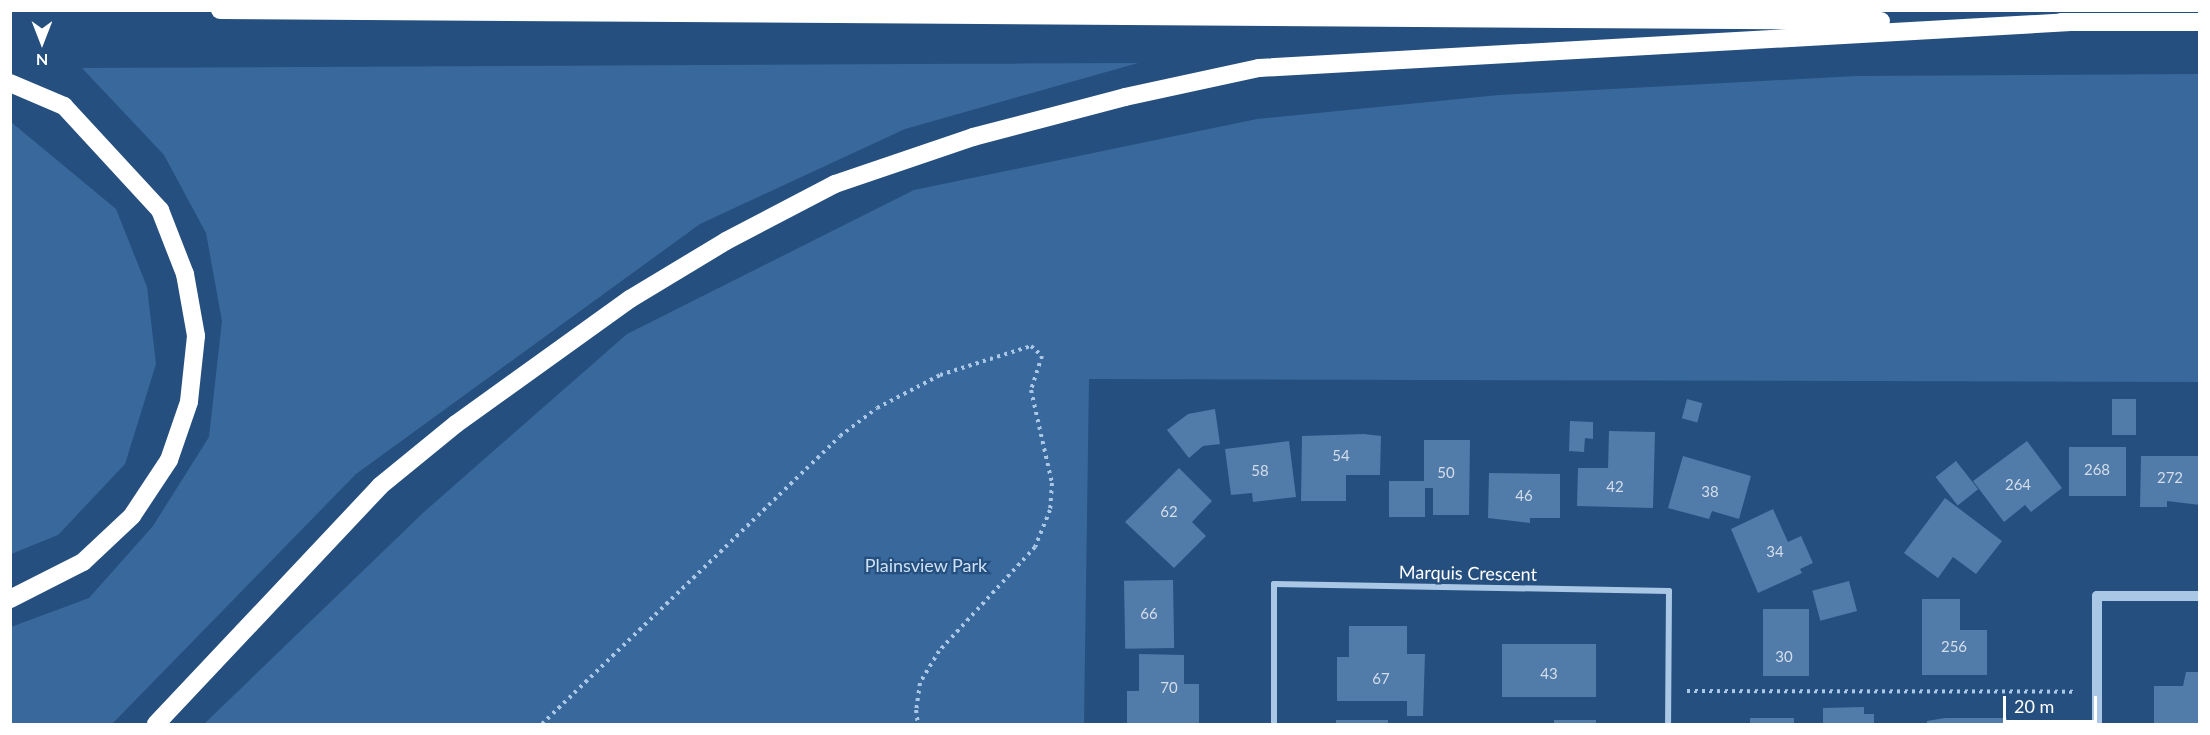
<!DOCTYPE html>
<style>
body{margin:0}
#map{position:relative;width:2210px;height:735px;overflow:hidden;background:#254f7e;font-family:Lato,sans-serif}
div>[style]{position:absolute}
.green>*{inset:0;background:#39699c}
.building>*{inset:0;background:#517ba9;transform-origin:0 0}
.path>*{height:4px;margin-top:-2px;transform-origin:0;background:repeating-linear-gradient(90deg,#abc7e6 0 3px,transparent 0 7.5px)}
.minor>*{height:6px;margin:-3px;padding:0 3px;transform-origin:3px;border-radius:3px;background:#abc7e6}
.tertiary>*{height:10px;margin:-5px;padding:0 5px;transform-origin:5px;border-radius:5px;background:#abc7e6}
.motorway>*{height:18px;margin:-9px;padding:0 9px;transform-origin:9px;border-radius:9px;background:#fff}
span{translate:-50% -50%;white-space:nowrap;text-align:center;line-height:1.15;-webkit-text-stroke:4.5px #254f7e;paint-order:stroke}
.number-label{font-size:15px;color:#d4deea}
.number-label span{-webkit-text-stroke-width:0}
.park-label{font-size:18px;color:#cee1f5}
.street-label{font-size:18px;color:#fff}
.frame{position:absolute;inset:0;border:12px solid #fff;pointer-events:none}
.north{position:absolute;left:12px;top:12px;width:60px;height:60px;-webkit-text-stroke:4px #254f7e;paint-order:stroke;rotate:180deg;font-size:16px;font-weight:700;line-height:24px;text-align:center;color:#fff}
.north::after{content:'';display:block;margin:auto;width:21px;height:27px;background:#fff;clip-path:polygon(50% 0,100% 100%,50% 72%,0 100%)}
.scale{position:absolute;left:2003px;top:696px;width:94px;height:27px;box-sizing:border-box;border:3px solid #fff;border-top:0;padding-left:8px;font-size:18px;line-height:21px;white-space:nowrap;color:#fff;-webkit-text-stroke:4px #254f7e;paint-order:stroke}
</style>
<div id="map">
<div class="green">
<div style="clip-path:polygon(1138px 63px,905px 129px,700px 224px,356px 474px,112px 724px,11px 724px,11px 627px,89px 598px,153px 526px,209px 437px,222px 321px,206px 233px,164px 155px,82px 68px)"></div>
<div style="clip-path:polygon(2199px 74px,2199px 382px,1089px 379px,1084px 724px,204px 724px,424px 512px,627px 334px,914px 190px,1257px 119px,1499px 95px,1856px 76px)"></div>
<div style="clip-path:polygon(11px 122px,116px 209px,147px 287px,156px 364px,125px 464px,58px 535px,11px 554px)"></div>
</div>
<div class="building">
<div style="left:1687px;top:399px;width:16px;height:20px;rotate:15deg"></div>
<div style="left:2112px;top:399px;width:24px;height:36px"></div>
<div style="clip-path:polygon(1215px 409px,1220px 444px,1203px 446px,1189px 458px,1167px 430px,1188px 414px)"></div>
<div style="clip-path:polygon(1570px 421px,1593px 422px,1593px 439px,1585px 438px,1584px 452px,1569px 451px)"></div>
<div style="clip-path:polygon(1609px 431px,1655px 432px,1653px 508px,1577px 506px,1578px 468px,1608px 468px)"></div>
<div style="clip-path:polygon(1364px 434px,1381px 436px,1380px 475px,1346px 475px,1346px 501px,1301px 501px,1302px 436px)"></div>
<div style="clip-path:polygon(1424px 440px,1470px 440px,1469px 515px,1433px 515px,1433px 488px,1425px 488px,1425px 517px,1389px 517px,1389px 481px,1424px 481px)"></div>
<div style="clip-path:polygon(1289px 441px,1296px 497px,1253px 502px,1252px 493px,1231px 495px,1225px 449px)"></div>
<div style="clip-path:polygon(2027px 441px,2062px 488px,2031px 512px,2025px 505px,2004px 522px,1973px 481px)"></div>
<div style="left:2069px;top:447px;width:57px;height:49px"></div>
<div style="clip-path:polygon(1683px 456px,1751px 476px,1739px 519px,1712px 511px,1709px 519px,1668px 508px)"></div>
<div style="clip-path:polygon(2141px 456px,2200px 456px,2200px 505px,2167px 501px,2167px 507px,2140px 507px)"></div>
<div style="left:1956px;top:461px;width:36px;height:26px;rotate:52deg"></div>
<div style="clip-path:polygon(1179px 468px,1212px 501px,1192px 522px,1206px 536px,1174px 568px,1125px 522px)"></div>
<div style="clip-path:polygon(1489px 473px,1560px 474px,1560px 518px,1530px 518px,1530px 523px,1488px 518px)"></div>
<div style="clip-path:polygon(1945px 498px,2002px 541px,1976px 574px,1953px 557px,1938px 578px,1904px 553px)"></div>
<div style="clip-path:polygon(1773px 509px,1788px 542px,1801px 536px,1813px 563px,1800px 569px,1802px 573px,1758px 593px,1731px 529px)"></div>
<div style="left:1173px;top:580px;width:68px;height:49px;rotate:89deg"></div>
<div style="left:1849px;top:581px;width:31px;height:38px;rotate:75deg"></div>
<div style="clip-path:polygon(1922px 599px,1960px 599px,1960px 630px,1987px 630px,1987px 675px,1922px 675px)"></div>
<div style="left:1763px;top:609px;width:46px;height:67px"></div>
<div style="clip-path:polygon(1349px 626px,1407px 626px,1407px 654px,1425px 654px,1423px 716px,1407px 716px,1407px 701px,1337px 701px,1337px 657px,1349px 657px)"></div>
<div style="left:1502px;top:644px;width:94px;height:53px"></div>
<div style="clip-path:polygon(1139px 654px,1184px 655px,1184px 684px,1199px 684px,1199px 724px,1127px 724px,1127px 691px,1139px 691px)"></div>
<div style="clip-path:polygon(2186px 672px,2200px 672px,2200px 724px,2154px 724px,2154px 686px,2183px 686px)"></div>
<div style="clip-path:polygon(1864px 707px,1864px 714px,1874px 714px,1874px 724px,1823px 724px,1823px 708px)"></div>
<div style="left:1750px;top:718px;width:44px;height:6px"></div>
<div style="clip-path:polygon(1945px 718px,2007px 718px,2007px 724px,1927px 724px,1927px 721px)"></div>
<div style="left:1336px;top:720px;width:52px;height:4px"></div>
<div style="left:1554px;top:720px;width:42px;height:4px"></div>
</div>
<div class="path">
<div style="left:1687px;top:691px;width:388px;rotate:0.1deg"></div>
<div style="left:542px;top:724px;width:414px;rotate:-44deg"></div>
<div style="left:840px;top:436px;width:46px;rotate:-37.1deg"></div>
<div style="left:877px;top:408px;width:71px;rotate:-27.6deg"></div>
<div style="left:940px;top:375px;width:96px;rotate:-17.7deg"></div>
<div style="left:1031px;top:346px;width:15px;rotate:42deg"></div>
<div style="left:1042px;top:356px;width:36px;rotate:108deg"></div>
<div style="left:1031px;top:390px;width:95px;rotate:77.3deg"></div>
<div style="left:1052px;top:483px;width:27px;rotate:94deg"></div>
<div style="left:1050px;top:510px;width:40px;rotate:112deg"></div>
<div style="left:1035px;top:547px;width:142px;rotate:132.7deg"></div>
<div style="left:939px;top:651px;width:37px;rotate:121deg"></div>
<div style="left:920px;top:683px;width:27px;rotate:98deg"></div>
<div style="left:916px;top:710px;width:14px;rotate:82deg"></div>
</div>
<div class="minor">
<div style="left:1274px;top:724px;width:140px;rotate:-90deg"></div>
<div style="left:1274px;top:584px;width:395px;rotate:1deg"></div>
<div style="left:1669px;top:591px;width:133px;rotate:90.4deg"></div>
</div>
<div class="tertiary">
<div style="left:2097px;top:724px;width:128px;rotate:-90deg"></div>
<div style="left:2097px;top:596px;width:103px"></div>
</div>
<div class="motorway">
<div style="left:220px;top:10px;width:1661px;rotate:0.38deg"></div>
<div style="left:2061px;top:22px;width:139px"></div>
<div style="left:10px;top:83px;width:59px;rotate:23.1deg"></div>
<div style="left:64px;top:106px;width:142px;rotate:47.3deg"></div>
<div style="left:160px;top:210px;width:69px;rotate:68.7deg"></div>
<div style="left:185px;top:274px;width:63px;rotate:79.9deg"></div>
<div style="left:196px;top:336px;width:66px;rotate:96.1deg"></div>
<div style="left:189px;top:402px;width:61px;rotate:109deg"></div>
<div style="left:169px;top:460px;width:67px;rotate:123.5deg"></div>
<div style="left:132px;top:516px;width:67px;rotate:136.8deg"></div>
<div style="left:83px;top:562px;width:82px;rotate:153.1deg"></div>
<div style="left:156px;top:724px;width:327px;rotate:-46.7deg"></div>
<div style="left:380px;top:486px;width:98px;rotate:-39.2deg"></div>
<div style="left:456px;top:424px;width:214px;rotate:-35.7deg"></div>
<div style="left:630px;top:299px;width:112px;rotate:-31.1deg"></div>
<div style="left:726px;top:241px;width:123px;rotate:-27.6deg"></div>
<div style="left:835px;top:184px;width:146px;rotate:-18.8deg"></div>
<div style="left:973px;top:137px;width:157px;rotate:-14.7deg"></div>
<div style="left:1125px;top:97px;width:137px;rotate:-12.2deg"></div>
<div style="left:1259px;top:68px;width:813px;rotate:-3.24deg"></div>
</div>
<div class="number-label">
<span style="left:1341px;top:456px">54</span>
<span style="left:2097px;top:470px">268</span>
<span style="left:1260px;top:471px">58</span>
<span style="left:1446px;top:473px">50</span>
<span style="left:2170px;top:478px">272</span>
<span style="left:2018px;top:485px">264</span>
<span style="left:1615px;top:487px">42</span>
<span style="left:1710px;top:492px">38</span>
<span style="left:1524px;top:496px">46</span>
<span style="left:1169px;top:512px">62</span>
<span style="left:1775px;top:552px">34</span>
<span style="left:1149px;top:614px">66</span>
<span style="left:1954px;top:647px">256</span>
<span style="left:1784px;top:657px">30</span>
<span style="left:1549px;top:674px">43</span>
<span style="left:1381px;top:679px">67</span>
<span style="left:1169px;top:688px">70</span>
</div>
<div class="park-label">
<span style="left:926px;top:565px">Plainsview Park</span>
</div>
<div class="street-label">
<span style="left:1468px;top:573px;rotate:1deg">Marquis Crescent</span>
</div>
<div class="frame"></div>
<div class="north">N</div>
<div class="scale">20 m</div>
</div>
